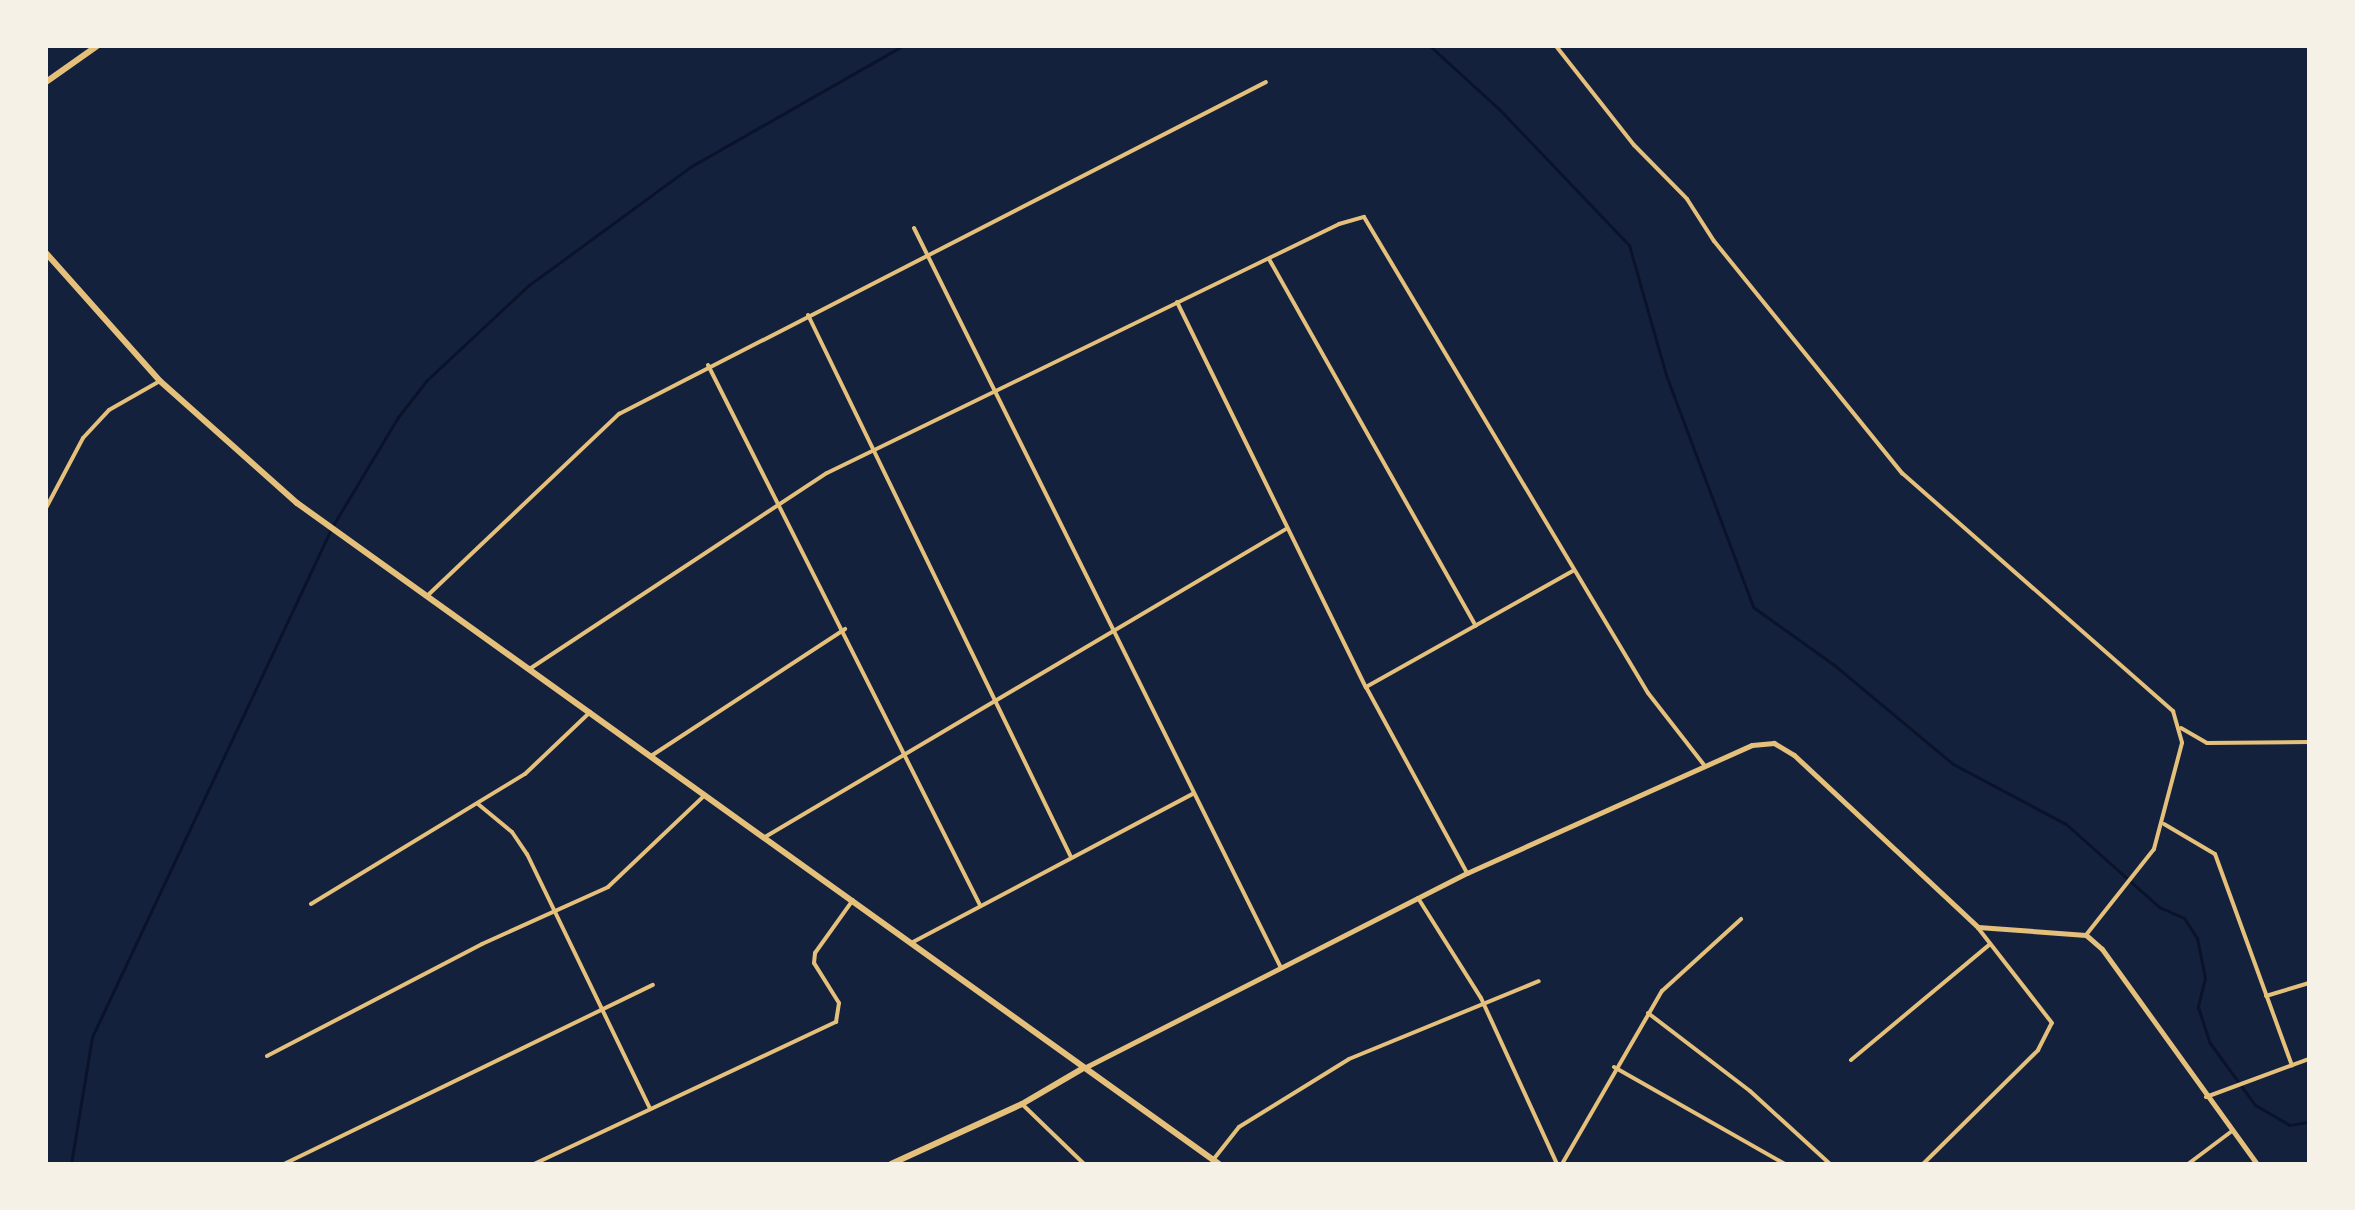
<!DOCTYPE html>
<style>
body{margin:0}
#map{position:relative;width:2355px;height:1210px;overflow:hidden;background:#14213d;font-family:Ubuntu,sans-serif}
div>[style]{position:absolute}
.stream>*{height:3px;margin:-1.5px;padding:0 1.5px;transform-origin:1.5px;border-radius:1.5px;background:#0b132b}
.minor>*{height:4px;margin:-2px;padding:0 2px;transform-origin:2px;border-radius:2px;background:#e5c07b}
.tertiary>*{height:5px;margin:-2.5px;padding:0 2.5px;transform-origin:2.5px;border-radius:2.5px;background:#e5c07b}
.secondary>*{height:6px;margin:-3px;padding:0 3px;transform-origin:3px;border-radius:3px;background:#e5c07b}
.primary>*{height:6px;margin:-3px;padding:0 3px;transform-origin:3px;border-radius:3px;background:#e5c07b}
span{translate:-50% -50%;white-space:nowrap;text-align:center;line-height:1.15;-webkit-text-stroke:6px #f6f1e7;paint-order:stroke}
.frame{position:absolute;inset:0;border:48px solid #f6f1e7;pointer-events:none}
</style>
<div id="map">
<div class="stream">
<div style="left:1430px;top:46px;width:95px;rotate:42.4deg"></div>
<div style="left:1500px;top:110px;width:187px;rotate:46.3deg"></div>
<div style="left:1629px;top:245px;width:135px;rotate:74.1deg"></div>
<div style="left:1666px;top:375px;width:248px;rotate:69.4deg"></div>
<div style="left:1753px;top:607px;width:98px;rotate:35.5deg"></div>
<div style="left:1833px;top:664px;width:156px;rotate:39.8deg"></div>
<div style="left:1953px;top:764px;width:128px;rotate:28deg"></div>
<div style="left:2066px;top:824px;width:125px;rotate:41.7deg"></div>
<div style="left:2159px;top:907px;width:27px;rotate:24deg"></div>
<div style="left:2184px;top:918px;width:24px;rotate:57deg"></div>
<div style="left:2197px;top:938px;width:41px;rotate:78.7deg"></div>
<div style="left:2205px;top:978px;width:30px;rotate:104deg"></div>
<div style="left:2198px;top:1007px;width:38px;rotate:72deg"></div>
<div style="left:2210px;top:1043px;width:77px;rotate:54deg"></div>
<div style="left:2255px;top:1105px;width:39px;rotate:30deg"></div>
<div style="left:2289px;top:1125px;width:20px;rotate:-9deg"></div>
<div style="left:71px;top:1164px;width:129px;rotate:-80.6deg"></div>
<div style="left:92px;top:1037px;width:564px;rotate:-64.8deg"></div>
<div style="left:332px;top:527px;width:128px;rotate:-59deg"></div>
<div style="left:398px;top:417px;width:47px;rotate:-51.9deg"></div>
<div style="left:427px;top:380px;width:139px;rotate:-43deg"></div>
<div style="left:529px;top:285px;width:200px;rotate:-36.2deg"></div>
<div style="left:690px;top:167px;width:244px;rotate:-29.7deg"></div>
</div>
<div class="minor">
<div style="left:1556px;top:46px;width:126px;rotate:51.8deg"></div>
<div style="left:1634px;top:145px;width:76px;rotate:45.5deg"></div>
<div style="left:1687px;top:199px;width:50px;rotate:57.3deg"></div>
<div style="left:1714px;top:241px;width:299px;rotate:51deg"></div>
<div style="left:1902px;top:473px;width:361px;rotate:41.3deg"></div>
<div style="left:2173px;top:711px;width:33px;rotate:74deg"></div>
<div style="left:2182px;top:743px;width:110px;rotate:104.8deg"></div>
<div style="left:2154px;top:849px;width:110px;rotate:128.3deg"></div>
<div style="left:914px;top:228px;width:826px;rotate:63.62deg"></div>
<div style="left:1269px;top:259px;width:421px;rotate:60.6deg"></div>
<div style="left:1177px;top:302px;width:429px;rotate:63.9deg"></div>
<div style="left:1366px;top:687px;width:212px;rotate:61.5deg"></div>
<div style="left:808px;top:315px;width:602px;rotate:64.12deg"></div>
<div style="left:708px;top:365px;width:605px;rotate:63.27deg"></div>
<div style="left:46px;top:508px;width:79px;rotate:-62.1deg"></div>
<div style="left:83px;top:438px;width:38px;rotate:-47deg"></div>
<div style="left:109px;top:410px;width:59px;rotate:-29.6deg"></div>
<div style="left:427px;top:596px;width:265px;rotate:-43.5deg"></div>
<div style="left:619px;top:414px;width:727px;rotate:-27.16deg"></div>
<div style="left:531px;top:668px;width:354px;rotate:-33.4deg"></div>
<div style="left:827px;top:473px;width:569px;rotate:-25.93deg"></div>
<div style="left:1339px;top:224px;width:26px;rotate:-16deg"></div>
<div style="left:1364px;top:217px;width:554px;rotate:59.18deg"></div>
<div style="left:1648px;top:693px;width:91px;rotate:52.1deg"></div>
<div style="left:1366px;top:687px;width:237px;rotate:-29.3deg"></div>
<div style="left:2181px;top:728px;width:30px;rotate:30deg"></div>
<div style="left:2207px;top:743px;width:102px;rotate:-0.6deg"></div>
<div style="left:651px;top:756px;width:232px;rotate:-33.2deg"></div>
<div style="left:478px;top:804px;width:44px;rotate:39.5deg"></div>
<div style="left:512px;top:832px;width:27px;rotate:56deg"></div>
<div style="left:527px;top:854px;width:283px;rotate:64.2deg"></div>
<div style="left:2164px;top:824px;width:59px;rotate:30.5deg"></div>
<div style="left:2215px;top:854px;width:225px;rotate:70deg"></div>
<div style="left:765px;top:837px;width:605px;rotate:-30.59deg"></div>
<div style="left:1418px;top:898px;width:118px;rotate:57.8deg"></div>
<div style="left:1481px;top:998px;width:183px;rotate:65.4deg"></div>
<div style="left:311px;top:904px;width:250px;rotate:-31.3deg"></div>
<div style="left:525px;top:774px;width:90px;rotate:-43.6deg"></div>
<div style="left:913px;top:942px;width:316px;rotate:-27.9deg"></div>
<div style="left:2266px;top:996px;width:45px;rotate:-16.8deg"></div>
<div style="left:1648px;top:1013px;width:128px;rotate:37.4deg"></div>
<div style="left:1750px;top:1091px;width:108px;rotate:42.4deg"></div>
<div style="left:267px;top:1056px;width:242px;rotate:-27.5deg"></div>
<div style="left:482px;top:944px;width:138px;rotate:-24.3deg"></div>
<div style="left:608px;top:887px;width:132px;rotate:-43.5deg"></div>
<div style="left:1851px;top:1060px;width:181px;rotate:-39.8deg"></div>
<div style="left:1614px;top:1067px;width:197px;rotate:29.6deg"></div>
<div style="left:2206px;top:1097px;width:110px;rotate:-20.3deg"></div>
<div style="left:1023px;top:1105px;width:85px;rotate:44deg"></div>
<div style="left:1213px;top:1160px;width:42px;rotate:-51.8deg"></div>
<div style="left:1239px;top:1127px;width:129px;rotate:-31.7deg"></div>
<div style="left:1349px;top:1059px;width:205px;rotate:-22.3deg"></div>
<div style="left:284px;top:1164px;width:410px;rotate:-25.9deg"></div>
<div style="left:534px;top:1164px;width:334px;rotate:-25.2deg"></div>
<div style="left:836px;top:1022px;width:19px;rotate:-81deg"></div>
<div style="left:839px;top:1003px;width:47px;rotate:-122deg"></div>
<div style="left:814px;top:963px;width:10px;rotate:-84deg"></div>
<div style="left:815px;top:953px;width:65px;rotate:-54.4deg"></div>
<div style="left:1562px;top:1164px;width:200px;rotate:-60deg"></div>
<div style="left:1662px;top:991px;width:107px;rotate:-42.3deg"></div>
<div style="left:1923px;top:1164px;width:162px;rotate:-44.7deg"></div>
<div style="left:2038px;top:1050px;width:30px;rotate:-63deg"></div>
<div style="left:2052px;top:1023px;width:120px;rotate:-127.9deg"></div>
<div style="left:2188px;top:1164px;width:55px;rotate:-36.9deg"></div>
</div>
<div class="tertiary">
<div style="left:1084px;top:1068px;width:430px;rotate:-27deg"></div>
<div style="left:1467px;top:873px;width:312px;rotate:-24.2deg"></div>
<div style="left:1752px;top:745px;width:22px;rotate:-5deg"></div>
<div style="left:1774px;top:743px;width:23px;rotate:31deg"></div>
<div style="left:1794px;top:755px;width:252px;rotate:43.1deg"></div>
<div style="left:1978px;top:927px;width:108px;rotate:4.2deg"></div>
<div style="left:2086px;top:935px;width:21px;rotate:41deg"></div>
<div style="left:2102px;top:949px;width:265px;rotate:54.2deg"></div>
</div>
<div class="secondary">
<div style="left:46px;top:253px;width:171px;rotate:48.3deg"></div>
<div style="left:160px;top:381px;width:183px;rotate:41.7deg"></div>
<div style="left:297px;top:503px;width:1134px;rotate:35.64deg"></div>
<div style="left:891px;top:1164px;width:144px;rotate:-24.6deg"></div>
<div style="left:1022px;top:1104px;width:69px;rotate:-30.3deg"></div>
</div>
<div class="primary">
<div style="left:46px;top:82px;width:62px;rotate:-35.2deg"></div>
</div>
<div class="frame"></div>
</div>
